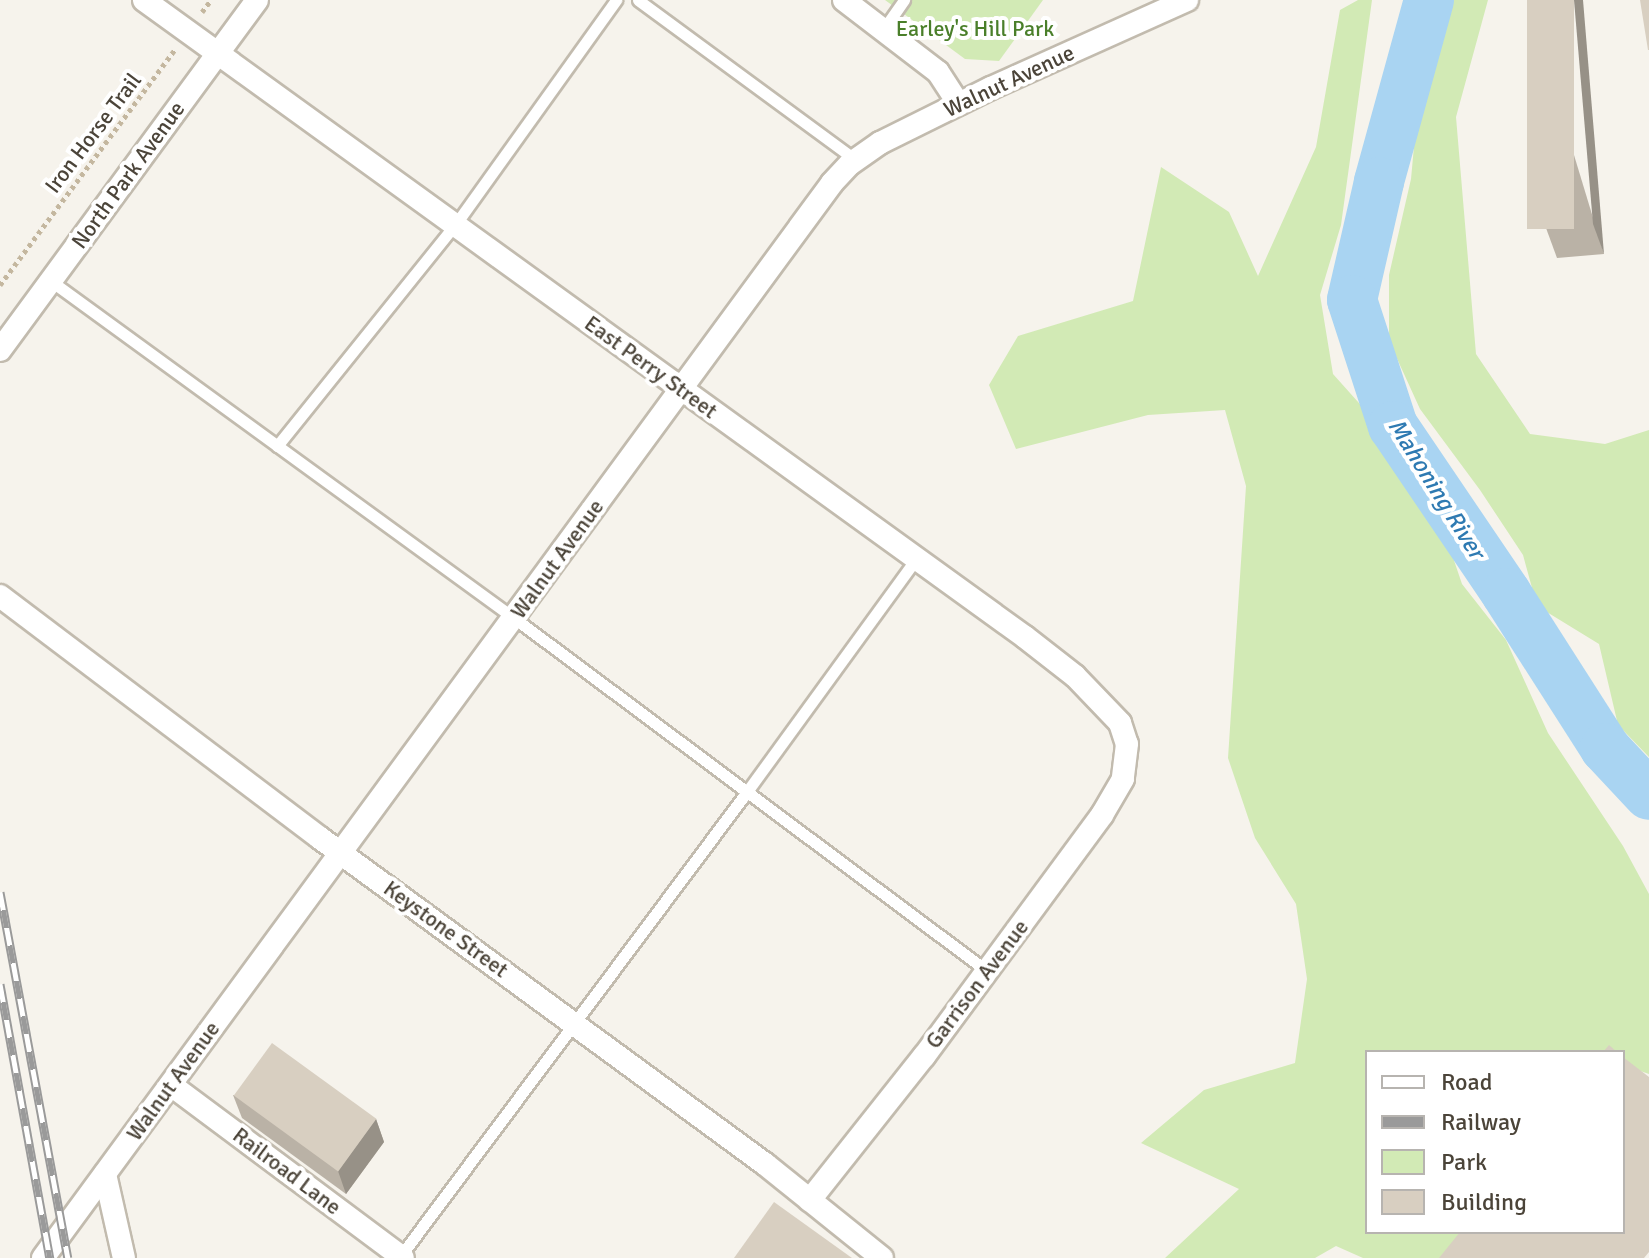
<!DOCTYPE html>
<style>
body{margin:0}
#map{position:relative;width:1649px;height:1258px;overflow:hidden;background:#f6f3ec;font-family:Signika,sans-serif}
div>[style]{position:absolute}
.green>*{inset:0;background:#d2eab5}
.river>*{height:50px;margin:-25px;padding:0 25px;transform-origin:25px;border-radius:25px;background:#a9d4f2}
.path>*{height:5px;margin-top:-2.5px;transform-origin:0;background:repeating-linear-gradient(90deg,#c4b79f 0 4px,transparent 0 8px)}
.roads{filter:drop-shadow(2px 0 #c2bbae) drop-shadow(-2px 0 #c2bbae) drop-shadow(0 2px #c2bbae) drop-shadow(0 -2px #c2bbae)}
.service>*{height:11px;margin:-5.5px;padding:0 5.5px;transform-origin:5.5px;border-radius:5.5px;background:#fff}
.minor>*{height:22px;margin:-11px;padding:0 11px;transform-origin:11px;border-radius:11px;background:#fff}
.rail>*{height:9px;margin-top:-4.5px;transform-origin:0;background:repeating-linear-gradient(90deg,#fff 0 18px,#9a9a9a 0 36px);box-sizing:border-box;border-block:2px solid #9a9a9a}
.wall>*{inset:0;background:#bab2a6}
.shaded-wall>*{inset:0;background:#979187}
.building>*{inset:0;background:#d8cfc1;transform-origin:0 0}
span{translate:-50% -50%;white-space:nowrap;text-align:center;line-height:1.15;-webkit-text-stroke:8px #fff;paint-order:stroke}
.park-label{font-size:22px;color:#4a7f2a}
.street-label{font-size:22px;color:#4b4439}
.water-label{font-size:24px;color:#2e7ab2;font-style:italic}
.legend{position:absolute;left:1365px;top:1050px;width:260px;height:184px;box-sizing:border-box;background:#fff;border:2px solid #b7b4b0;margin:0;padding:10px 14px;list-style:none;font-size:24px;color:#4b4439}
.legend li{display:flex;align-items:center;gap:16px;height:40px}
.legend b{width:40px;border:2px solid #b7b4b0}
</style>
<div id="map">
<div class="green">
<div style="clip-path:polygon(885px 0,1043px 0,999px 61px,965px 59px)"></div>
<div style="clip-path:polygon(1358px 0,1372px 0,1341px 225px,1320px 295px,1333px 374px,1367px 412px,1441px 522px,1462px 584px,1506px 640px,1548px 733px,1623px 846px,1649px 894px,1649px 1074px,1623px 1065px,1623px 1052px,1367px 1052px,1367px 1232px,1487px 1232px,1467px 1258px,1363px 1258px,1336px 1246px,1315px 1258px,1165px 1258px,1239px 1189px,1141px 1143px,1204px 1090px,1295px 1063px,1307px 979px,1296px 904px,1255px 838px,1228px 758px,1246px 486px,1225px 410px,1148px 415px,1016px 449px,989px 385px,1018px 336px,1133px 301px,1161px 167px,1229px 212px,1258px 276px,1316px 147px,1340px 10px)"></div>
<div style="clip-path:polygon(1449px 0,1488px 0,1456px 117px,1476px 354px,1530px 434px,1605px 444px,1649px 430px,1649px 757px,1618px 725px,1599px 644px,1537px 606px,1523px 555px,1480px 490px,1420px 409px,1389px 341px,1389px 275px,1411px 179px,1418px 103px)"></div>
</div>
<div class="river">
<div style="left:1429px;top:0;width:189px;rotate:105.4deg"></div>
<div style="left:1379px;top:182px;width:121px;rotate:102.9deg"></div>
<div style="left:1352px;top:300px;width:133px;rotate:72deg"></div>
<div style="left:1393px;top:426px;width:202px;rotate:55.9deg"></div>
<div style="left:1506px;top:593px;width:184px;rotate:57.4deg"></div>
<div style="left:1605px;top:748px;width:64px;rotate:46.9deg"></div>
</div>
<div class="path">
<div style="left:202px;top:12px;width:15px;rotate:-53deg"></div>
<div style="left:0;top:285px;width:294px;rotate:-53.4deg"></div>
</div>
<div class="roads">
<div class="service">
<div style="left:638px;top:0;width:270px;rotate:36.3deg"></div>
<div style="left:883px;top:30px;width:37px;rotate:-55deg"></div>
<div style="left:51px;top:281px;width:573px;rotate:36.05deg"></div>
<div style="left:514px;top:618px;width:590px;rotate:36.73deg"></div>
<div style="left:277px;top:446px;width:284px;rotate:-51.2deg"></div>
<div style="left:455px;top:225px;width:277px;rotate:-54.4deg"></div>
<div style="left:399px;top:1258px;width:575px;rotate:-53.27deg"></div>
<div style="left:743px;top:797px;width:294px;rotate:-54deg"></div>
</div>
<div class="minor">
<div style="left:144px;top:0;width:1087px;rotate:35.87deg"></div>
<div style="left:1025px;top:637px;width:63px;rotate:38deg"></div>
<div style="left:1075px;top:676px;width:65px;rotate:46.2deg"></div>
<div style="left:1120px;top:723px;width:22px;rotate:72deg"></div>
<div style="left:1127px;top:744px;width:35px;rotate:97deg"></div>
<div style="left:1123px;top:779px;width:42px;rotate:120.3deg"></div>
<div style="left:1102px;top:815px;width:300px;rotate:126.4deg"></div>
<div style="left:924px;top:1056px;width:184px;rotate:128.4deg"></div>
<div style="left:844px;top:0;width:118px;rotate:37.5deg"></div>
<div style="left:938px;top:72px;width:38px;rotate:57deg"></div>
<div style="left:0;top:350px;width:434px;rotate:-53.7deg"></div>
<div style="left:0;top:596px;width:401px;rotate:37.1deg"></div>
<div style="left:320px;top:838px;width:552px;rotate:36.23deg"></div>
<div style="left:765px;top:1164px;width:150px;rotate:38.8deg"></div>
<div style="left:171px;top:1085px;width:289px;rotate:36.7deg"></div>
<div style="left:105px;top:1174px;width:86px;rotate:77.3deg"></div>
<div style="left:43px;top:1258px;width:1333px;rotate:-53.72deg"></div>
<div style="left:832px;top:183px;width:26px;rotate:-47deg"></div>
<div style="left:850px;top:164px;width:37px;rotate:-35deg"></div>
<div style="left:880px;top:143px;width:124px;rotate:-26.4deg"></div>
<div style="left:991px;top:88px;width:215px;rotate:-24.2deg"></div>
</div>
</div>
<div class="rail">
<div style="left:0;top:892px;width:372px;rotate:79.5deg"></div>
<div style="left:0;top:984px;width:279px;rotate:79.7deg"></div>
</div>
<div class="wall">
<div style="clip-path:polygon(1527px 0,1604px 254px,1557px 258px,1546px 228px)"></div>
<div style="clip-path:polygon(233px 1095px,376px 1119px,384px 1142px,346px 1194px,242px 1118px)"></div>
</div>
<div class="shaded-wall">
<div style="clip-path:polygon(1574px 0,1583px 0,1604px 254px,1593px 224px)"></div>
<div style="clip-path:polygon(376px 1119px,384px 1142px,346px 1194px,338px 1171px)"></div>
</div>
<div class="building">
<div style="left:1527px;top:0;width:47px;height:229px"></div>
<div style="clip-path:polygon(1640px 0,1649px 0,1649px 50px,1648px 50px)"></div>
<div style="left:272px;top:1043px;width:129px;height:65px;rotate:36deg"></div>
<div style="clip-path:polygon(1609px 1045px,1617px 1052px,1603px 1052px)"></div>
<div style="clip-path:polygon(1623px 1057px,1649px 1077px,1649px 1252px,1644px 1258px,1439px 1258px,1460px 1232px,1623px 1232px)"></div>
<div style="clip-path:polygon(774px 1202px,852px 1258px,734px 1258px)"></div>
</div>
<div class="park-label">
<span style="left:975px;top:29px">Earley's Hill Park</span>
</div>
<div class="street-label">
<span style="left:1009px;top:81px;rotate:-25deg">Walnut Avenue</span>
<span style="left:93px;top:133px;rotate:-53deg">Iron Horse Trail</span>
<span style="left:128px;top:175px;rotate:-54deg">North Park Avenue</span>
<span style="left:651px;top:367px;rotate:36deg">East Perry Street</span>
<span style="left:557px;top:559px;rotate:-54deg">Walnut Avenue</span>
<span style="left:446px;top:929px;rotate:36deg">Keystone Street</span>
<span style="left:977px;top:984px;rotate:-53deg">Garrison Avenue</span>
<span style="left:173px;top:1081px;rotate:-54deg">Walnut Avenue</span>
<span style="left:287px;top:1171px;rotate:37deg">Railroad Lane</span>
</div>
<div class="water-label">
<span style="left:1436px;top:489px;rotate:58deg">Mahoning River</span>
</div>
<ul class="legend">
<li><b style="height:10px;background:#fff"></b>Road</li>
<li><b style="height:10px;background:#9a9a9a"></b>Railway</li>
<li><b style="height:22px;background:#d2eab5"></b>Park</li>
<li><b style="height:22px;background:#d8cfc1"></b>Building</li>
</ul>
</div>
